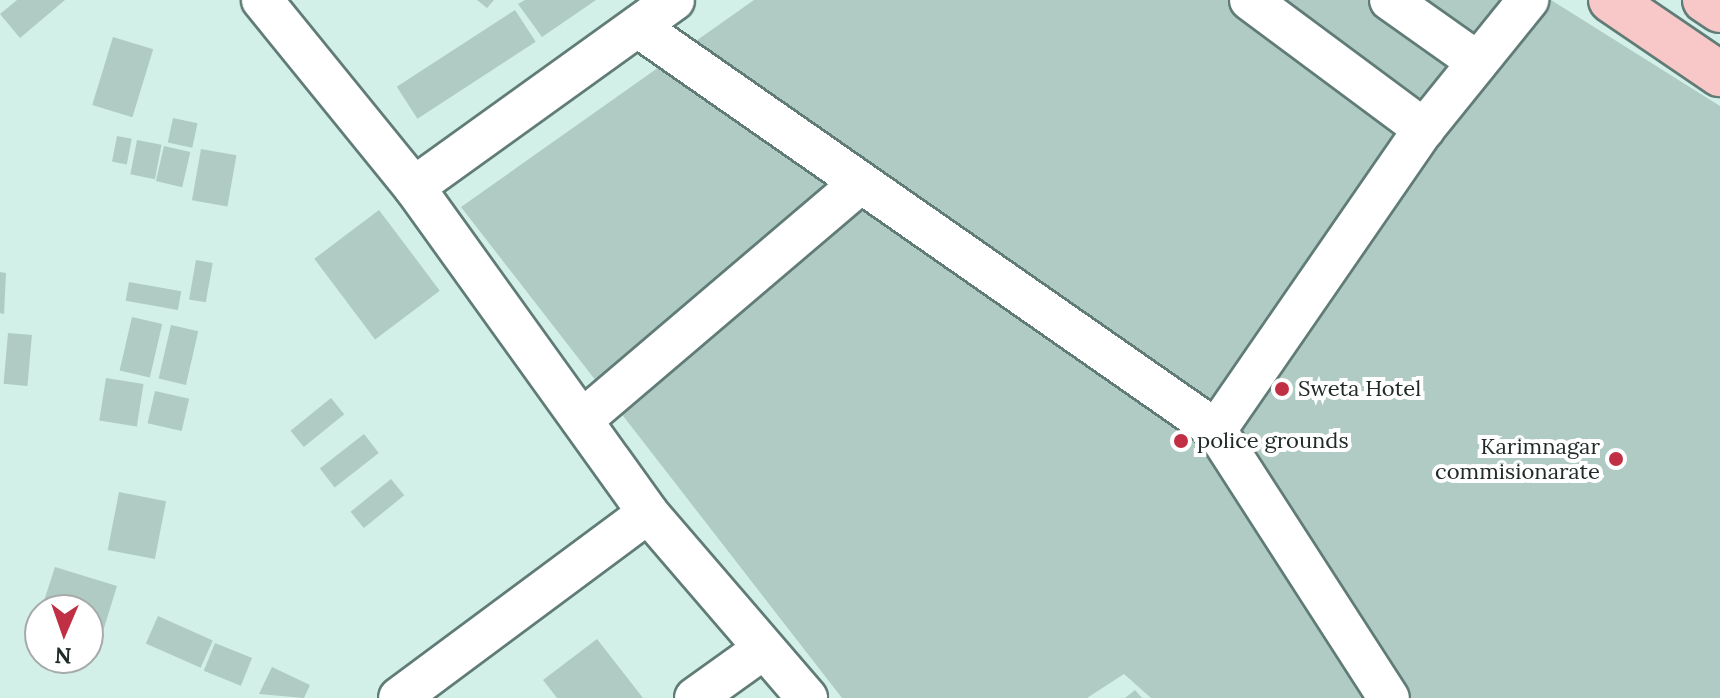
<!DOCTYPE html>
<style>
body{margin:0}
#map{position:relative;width:1720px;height:698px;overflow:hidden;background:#d2efe8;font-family:Lora,serif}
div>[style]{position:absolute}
.building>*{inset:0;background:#afcbc4;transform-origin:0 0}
.roads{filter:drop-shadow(2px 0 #617c76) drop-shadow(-2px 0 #617c76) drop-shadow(0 2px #617c76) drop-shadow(0 -2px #617c76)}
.minor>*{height:40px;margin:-20px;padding:0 20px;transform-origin:20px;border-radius:20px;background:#fff}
.major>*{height:44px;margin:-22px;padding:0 22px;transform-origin:22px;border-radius:22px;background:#f8c7c8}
.dots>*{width:22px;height:22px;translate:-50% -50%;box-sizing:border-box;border:4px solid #fff;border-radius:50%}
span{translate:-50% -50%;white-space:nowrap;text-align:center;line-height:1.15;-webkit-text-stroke:8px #fff;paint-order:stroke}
.poi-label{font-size:22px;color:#202b29}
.left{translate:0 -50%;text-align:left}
.right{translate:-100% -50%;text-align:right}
.north{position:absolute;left:24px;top:594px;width:80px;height:80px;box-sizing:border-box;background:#fff;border:2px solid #a6aaa9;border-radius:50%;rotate:182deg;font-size:22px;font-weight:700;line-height:32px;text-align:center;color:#202b29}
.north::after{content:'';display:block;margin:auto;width:28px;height:36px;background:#c02f44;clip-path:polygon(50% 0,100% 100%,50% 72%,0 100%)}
</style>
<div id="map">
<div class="building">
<div style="clip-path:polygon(17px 0,65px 0,20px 38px,0 14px)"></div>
<div style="clip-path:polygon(477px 0,494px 0,487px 8px)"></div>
<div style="clip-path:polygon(525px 0,596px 0,542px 37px,518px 4px)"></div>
<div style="clip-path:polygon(754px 0,1551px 0,1720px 106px,1720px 698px,1151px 698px,1124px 674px,1087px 698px,842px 698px,461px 207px)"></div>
<div style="left:515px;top:10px;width:38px;height:141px;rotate:57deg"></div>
<div style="left:113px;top:37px;width:42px;height:71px;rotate:17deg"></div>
<div style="left:173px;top:118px;width:25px;height:25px;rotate:12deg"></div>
<div style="left:117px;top:136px;width:15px;height:26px;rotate:11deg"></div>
<div style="left:137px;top:140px;width:25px;height:35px;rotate:11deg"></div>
<div style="left:164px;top:146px;width:27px;height:36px;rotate:13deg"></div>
<div style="left:201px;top:149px;width:36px;height:52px;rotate:10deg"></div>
<div style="left:379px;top:210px;width:101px;height:81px;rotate:53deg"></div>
<div style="left:196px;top:260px;width:17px;height:40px;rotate:10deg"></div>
<div style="clip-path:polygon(0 272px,6px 273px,4px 314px,0 313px)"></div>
<div style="left:129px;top:282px;width:53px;height:19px;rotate:10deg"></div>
<div style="left:132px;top:317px;width:31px;height:55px;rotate:13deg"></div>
<div style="left:171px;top:325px;width:28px;height:55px;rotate:13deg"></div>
<div style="left:8px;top:333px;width:24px;height:51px;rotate:5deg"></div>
<div style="left:106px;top:378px;width:38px;height:43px;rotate:9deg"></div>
<div style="left:155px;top:391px;width:35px;height:33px;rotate:13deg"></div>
<div style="left:331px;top:398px;width:21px;height:52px;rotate:51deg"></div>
<div style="left:364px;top:434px;width:24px;height:56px;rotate:52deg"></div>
<div style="left:391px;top:479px;width:21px;height:52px;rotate:51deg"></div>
<div style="left:119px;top:492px;width:48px;height:59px;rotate:11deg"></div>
<div style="clip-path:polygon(55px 567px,117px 586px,96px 654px,88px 652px,88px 610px,41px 610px)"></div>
<div style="clip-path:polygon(39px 616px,40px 616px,40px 637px,33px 635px)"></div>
<div style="left:158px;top:616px;width:60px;height:30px;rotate:24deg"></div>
<div style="clip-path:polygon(597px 639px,643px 698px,557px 698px,543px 680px)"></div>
<div style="left:215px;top:643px;width:40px;height:30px;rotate:22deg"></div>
<div style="clip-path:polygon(272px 667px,310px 685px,304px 698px,259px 694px)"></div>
<div style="clip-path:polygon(1135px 690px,1142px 698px,1125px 698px)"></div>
</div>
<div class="roads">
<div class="minor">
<div style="left:262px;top:0;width:241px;rotate:50.9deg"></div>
<div style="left:414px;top:187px;width:401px;rotate:54.3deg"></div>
<div style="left:648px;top:513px;width:310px;rotate:143.4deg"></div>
<div style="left:1250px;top:0;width:217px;rotate:36.6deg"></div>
<div style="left:1390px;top:0;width:105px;rotate:35.3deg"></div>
<div style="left:638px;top:27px;width:705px;rotate:34.89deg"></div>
<div style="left:1216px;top:430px;width:319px;rotate:57.2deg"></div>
<div style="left:414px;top:187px;width:320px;rotate:-35.7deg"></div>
<div style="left:582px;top:420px;width:365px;rotate:-40.4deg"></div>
<div style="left:1216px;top:430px;width:366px;rotate:-55.4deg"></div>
<div style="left:1424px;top:129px;width:166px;rotate:-51.1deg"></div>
<div style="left:648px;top:513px;width:244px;rotate:49.3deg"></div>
<div style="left:695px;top:698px;width:82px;rotate:-35.6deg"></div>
</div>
<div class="major">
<div style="left:1611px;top:0;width:132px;rotate:34.2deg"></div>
<div style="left:1705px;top:0;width:18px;rotate:34deg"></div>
</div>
</div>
<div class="dots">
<div style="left:1282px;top:389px;background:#c02f44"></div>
<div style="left:1181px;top:441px;background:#c02f44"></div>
<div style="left:1616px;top:459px;background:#c02f44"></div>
</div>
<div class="poi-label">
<span class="left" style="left:1298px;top:389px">Sweta Hotel</span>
<span class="left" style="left:1197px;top:441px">police grounds</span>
<span class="right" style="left:1600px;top:459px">Karimnagar<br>commisionarate</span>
</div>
<div class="north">N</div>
</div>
